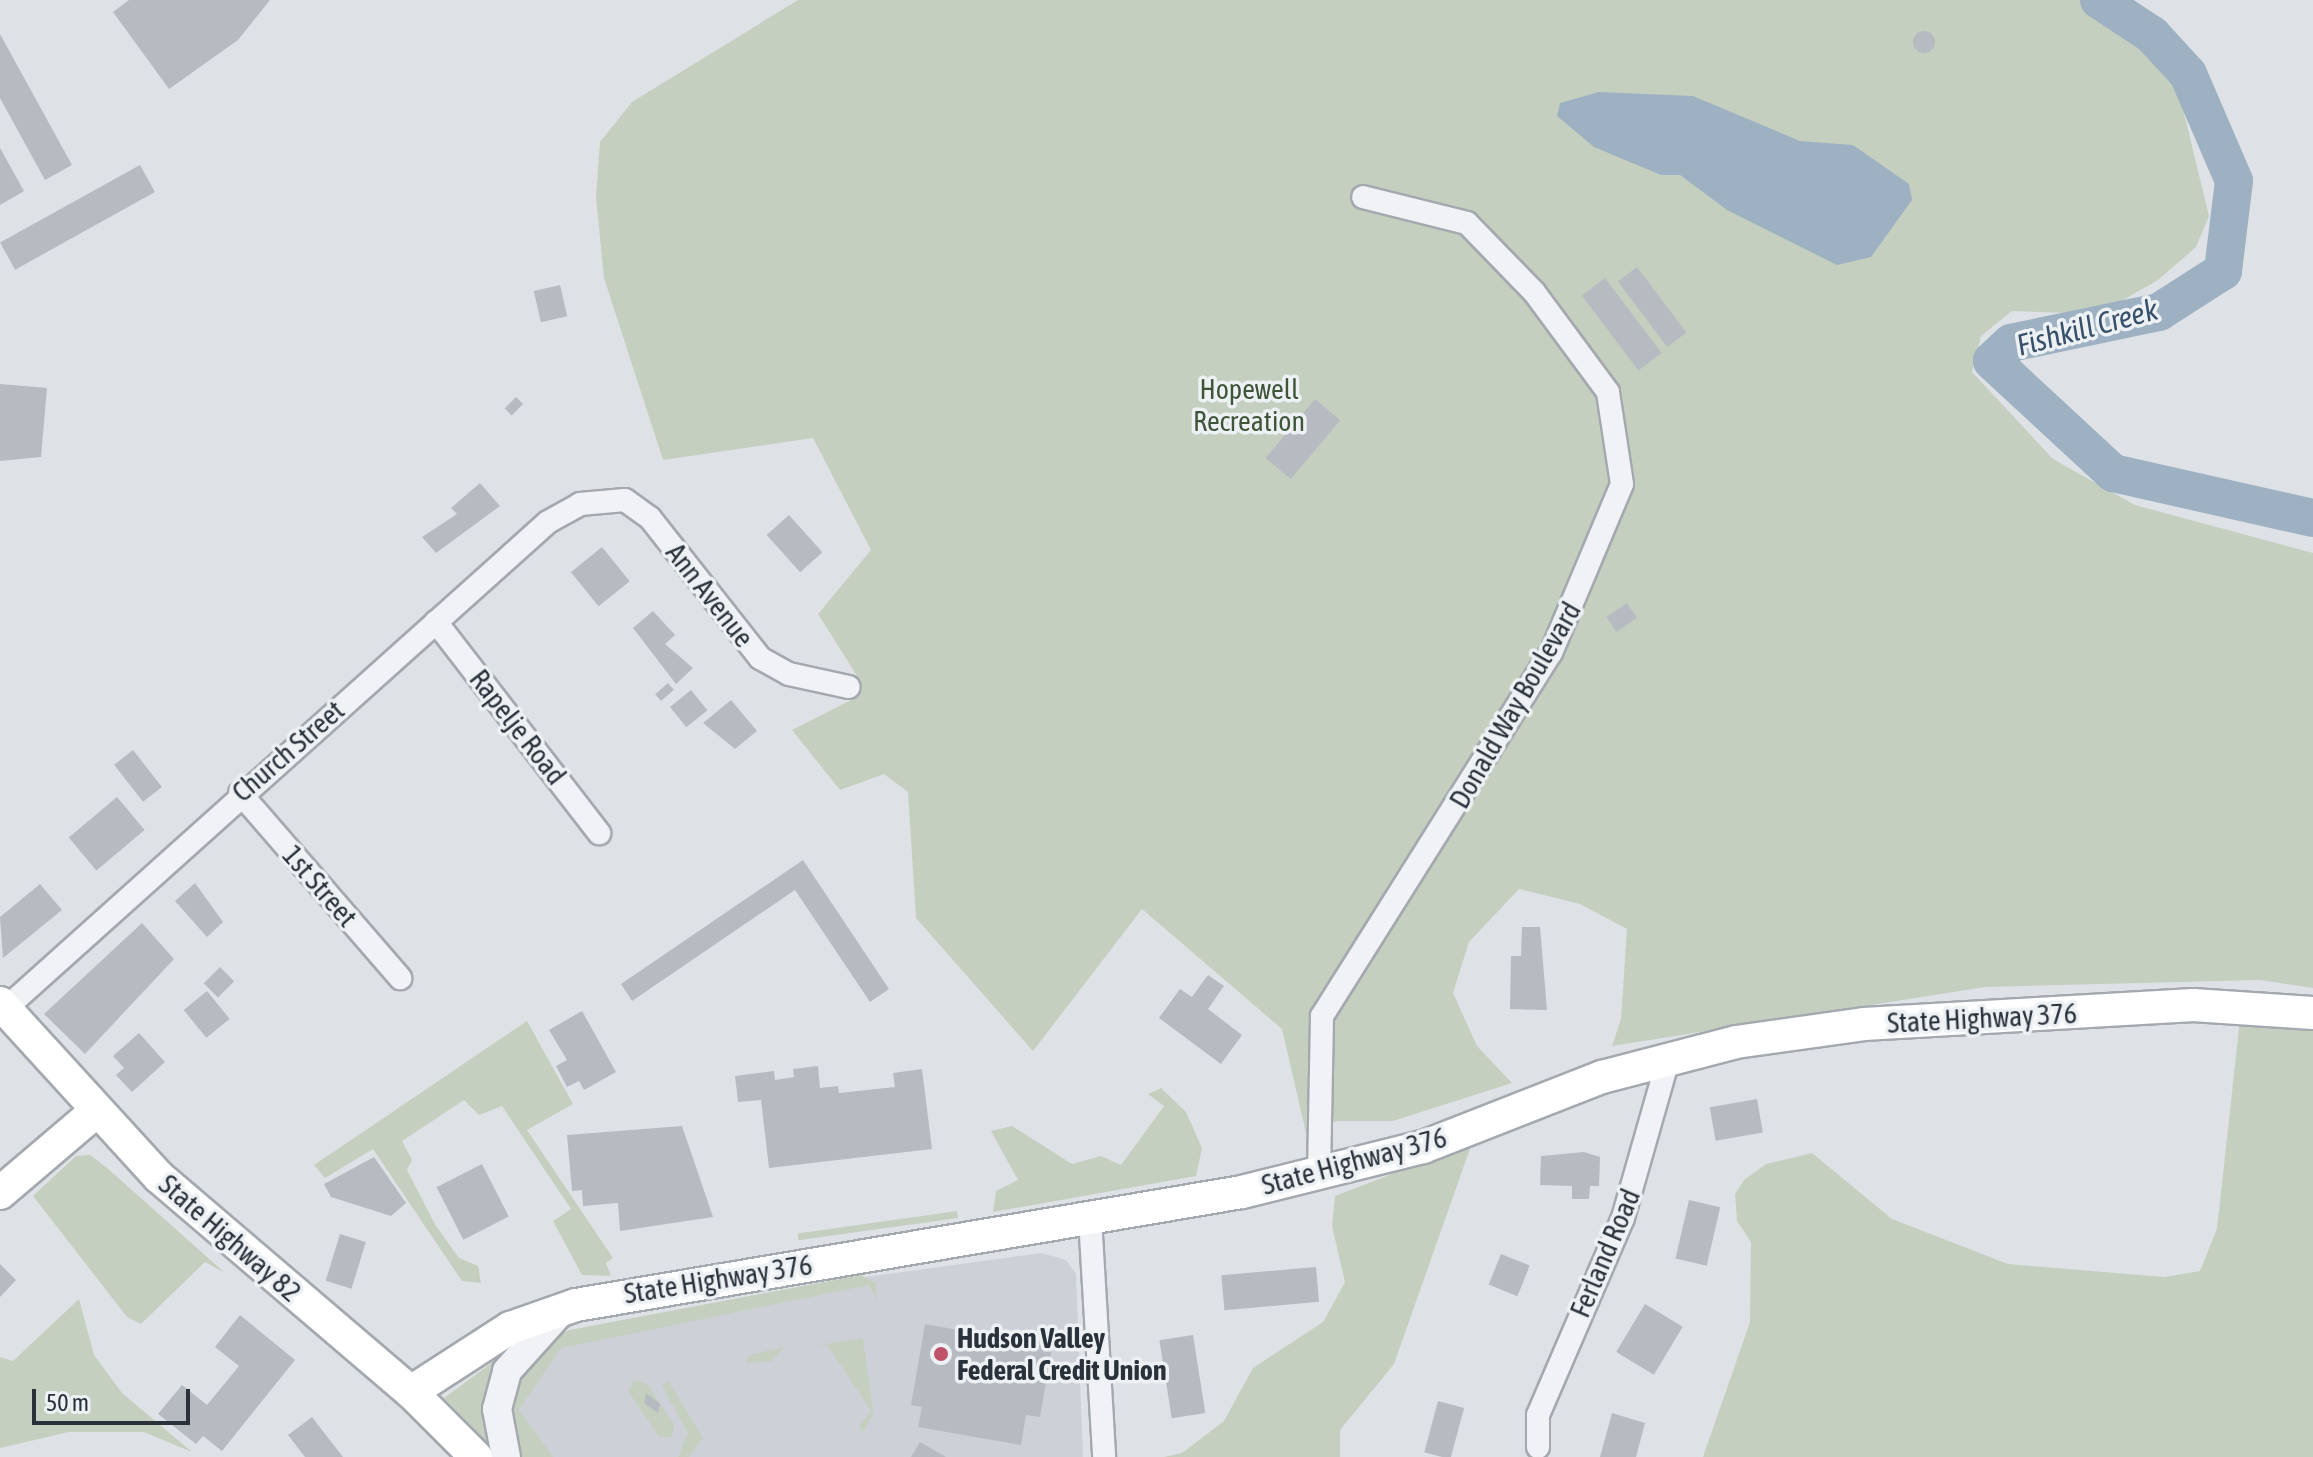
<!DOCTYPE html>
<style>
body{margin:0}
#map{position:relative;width:2313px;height:1457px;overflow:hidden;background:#dee2e6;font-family:"Asap Condensed",sans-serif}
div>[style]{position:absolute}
.built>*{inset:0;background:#cdd1d7}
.green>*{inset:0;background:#c5cfc0;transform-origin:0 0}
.water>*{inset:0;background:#9db1c2}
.river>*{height:38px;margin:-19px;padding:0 19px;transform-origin:19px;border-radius:19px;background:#9db1c2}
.building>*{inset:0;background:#b6bbc2;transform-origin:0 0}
.round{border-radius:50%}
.roads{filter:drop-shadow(2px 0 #a4a9af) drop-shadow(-2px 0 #a4a9af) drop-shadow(0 2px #a4a9af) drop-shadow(0 -2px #a4a9af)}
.minor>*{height:22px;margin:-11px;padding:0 11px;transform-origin:11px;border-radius:11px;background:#f1f2f5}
.tertiary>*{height:28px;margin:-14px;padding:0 14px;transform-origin:14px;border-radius:14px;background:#f1f2f5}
.secondary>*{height:32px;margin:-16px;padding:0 16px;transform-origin:16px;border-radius:16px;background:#fff}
.dots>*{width:22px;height:22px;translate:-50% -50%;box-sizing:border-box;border:4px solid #edf1f4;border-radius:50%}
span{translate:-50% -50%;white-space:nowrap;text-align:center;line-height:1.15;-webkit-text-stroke:7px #edf1f4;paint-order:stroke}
.park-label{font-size:28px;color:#3f5538}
.street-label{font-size:28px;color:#29313b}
.poi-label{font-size:28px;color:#29313b;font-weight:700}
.left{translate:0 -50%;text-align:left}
.water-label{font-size:30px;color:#38516a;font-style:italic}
.scale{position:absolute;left:32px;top:1389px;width:158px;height:36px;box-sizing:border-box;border:4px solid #29313b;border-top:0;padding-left:10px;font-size:24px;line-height:28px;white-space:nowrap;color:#29313b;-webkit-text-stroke:6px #edf1f4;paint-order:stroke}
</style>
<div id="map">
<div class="built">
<div style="clip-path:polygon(1042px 1253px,1066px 1260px,1076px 1274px,1083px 1457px,523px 1457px,515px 1384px,550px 1347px,836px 1281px)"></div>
</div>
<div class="green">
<div style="clip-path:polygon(798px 0,2081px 0,2098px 11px,2174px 72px,2209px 216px,2196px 247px,2158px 280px,2099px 314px,2012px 311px,1981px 336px,1972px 372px,2053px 459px,2135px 505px,2313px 553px,2313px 988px,2260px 980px,1985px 987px,1612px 1046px,1621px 1019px,1627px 929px,1580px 904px,1519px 889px,1469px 942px,1453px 993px,1477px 1046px,1512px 1083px,1393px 1121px,1337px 1121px,1306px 1133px,1282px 1029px,1142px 909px,1033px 1051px,916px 918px,908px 792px,884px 774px,840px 790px,792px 730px,859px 696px,861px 682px,818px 614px,871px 550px,813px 438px,663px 460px,604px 278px,596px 197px,600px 142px,632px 102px)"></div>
<div style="clip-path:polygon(2240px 1019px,2313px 1028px,2313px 1457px,1703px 1457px,1750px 1322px,1751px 1242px,1737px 1221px,1735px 1194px,1744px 1180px,1766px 1164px,1812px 1153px,1892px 1219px,2008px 1264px,2164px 1277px,2200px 1271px,2217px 1229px)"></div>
<div style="clip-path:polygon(527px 1021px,573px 1104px,527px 1130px,613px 1258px,606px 1263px,611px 1276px,582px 1275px,553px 1221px,571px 1209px,502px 1106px,479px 1115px,464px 1100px,402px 1141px,412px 1160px,407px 1170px,436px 1226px,459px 1258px,478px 1266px,481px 1283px,462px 1281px,373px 1149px,325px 1178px,314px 1165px)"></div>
<div style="clip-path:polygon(1161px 1088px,1186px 1112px,1202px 1148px,1196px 1176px,993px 1212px,996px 1191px,1018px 1180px,991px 1131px,1012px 1126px,1072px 1164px,1101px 1156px,1121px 1165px,1164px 1106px,1148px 1094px)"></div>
<div style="clip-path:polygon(1472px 1143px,1394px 1364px,1340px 1430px,1340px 1457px,1164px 1457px,1182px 1453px,1224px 1421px,1253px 1368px,1323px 1322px,1345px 1282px,1332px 1226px,1335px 1196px)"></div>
<div style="clip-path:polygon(90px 1155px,106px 1167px,225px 1273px,205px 1262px,141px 1324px,127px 1317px,33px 1196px,76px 1156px)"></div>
<div style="left:957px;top:1211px;width:7px;height:161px;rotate:82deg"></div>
<div style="clip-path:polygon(861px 1275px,876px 1283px,877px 1300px,869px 1285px,561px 1348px,519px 1410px,553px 1457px,518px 1457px,508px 1429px,513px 1381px,545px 1344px,569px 1330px)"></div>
<div style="clip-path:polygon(79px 1299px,94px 1355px,122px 1393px,192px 1452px,144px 1432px,69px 1432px,0 1448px,0 1357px,13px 1361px)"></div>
<div style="clip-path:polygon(863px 1338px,873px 1411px,871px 1418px,863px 1432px,859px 1426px,871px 1411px,827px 1345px,812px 1346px)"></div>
<div style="clip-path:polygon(513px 1347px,492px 1442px,489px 1444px,444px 1398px)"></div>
<div style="clip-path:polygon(785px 1347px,772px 1361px,746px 1363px,749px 1355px)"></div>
<div style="clip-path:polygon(633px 1380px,647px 1384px,674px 1425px,672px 1437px,659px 1437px,628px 1391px)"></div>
<div style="clip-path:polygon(668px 1380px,703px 1438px,689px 1457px,678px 1457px,688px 1433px,662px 1386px)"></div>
</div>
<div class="water">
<div style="clip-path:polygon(1599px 92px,1693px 96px,1800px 141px,1853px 145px,1909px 184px,1912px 200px,1871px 257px,1837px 265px,1727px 210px,1680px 175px,1661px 175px,1594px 147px,1557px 116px,1560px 103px)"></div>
</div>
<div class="river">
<div style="left:2099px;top:0;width:64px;rotate:33.4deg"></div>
<div style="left:2152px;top:35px;width:53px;rotate:47.3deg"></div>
<div style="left:2188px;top:74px;width:116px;rotate:66.7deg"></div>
<div style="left:2234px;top:181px;width:91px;rotate:97deg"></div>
<div style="left:2223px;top:271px;width:76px;rotate:147.4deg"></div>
<div style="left:2159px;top:312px;width:151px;rotate:168.2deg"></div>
<div style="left:2011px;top:343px;width:26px;rotate:137deg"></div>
<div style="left:1992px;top:361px;width:165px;rotate:42.8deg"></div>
<div style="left:2113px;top:473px;width:205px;rotate:12.7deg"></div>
</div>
<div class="building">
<div style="clip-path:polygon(129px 0,270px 0,238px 40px,169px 89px,113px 12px)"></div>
<div class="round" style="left:1913px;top:31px;width:22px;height:22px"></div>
<div style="clip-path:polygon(0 34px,72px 165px,45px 180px,0 98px)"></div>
<div style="clip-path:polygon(0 148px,24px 191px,0 205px)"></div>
<div style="left:140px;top:165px;width:31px;height:160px;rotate:61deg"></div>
<div style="left:1637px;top:267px;width:82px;height:24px;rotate:53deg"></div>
<div style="left:1605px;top:278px;width:94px;height:29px;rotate:53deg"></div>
<div style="left:560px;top:285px;width:32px;height:27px;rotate:77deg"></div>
<div style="clip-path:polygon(0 384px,47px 388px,41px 457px,0 461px)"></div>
<div style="left:516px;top:397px;width:10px;height:16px;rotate:45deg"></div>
<div style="left:1315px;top:399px;width:33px;height:77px;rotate:40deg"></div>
<div style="clip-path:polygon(480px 483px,500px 506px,436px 553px,422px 537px,457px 514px,451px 508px)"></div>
<div style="left:789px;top:515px;width:50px;height:30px;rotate:48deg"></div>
<div style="left:602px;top:547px;width:44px;height:40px;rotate:51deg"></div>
<div style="left:1627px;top:603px;width:18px;height:25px;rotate:56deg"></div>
<div style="clip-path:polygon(653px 611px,675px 635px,665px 644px,693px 668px,676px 684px,633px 628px)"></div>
<div style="left:668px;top:683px;width:9px;height:17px;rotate:49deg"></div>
<div style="left:691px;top:690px;width:26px;height:27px;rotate:51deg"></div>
<div style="clip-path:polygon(731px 700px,757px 731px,735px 749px,703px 723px)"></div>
<div style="left:133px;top:750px;width:47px;height:24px;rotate:52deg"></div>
<div style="left:117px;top:797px;width:43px;height:63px;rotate:50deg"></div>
<div style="clip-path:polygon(803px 860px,889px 989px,870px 1002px,795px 890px,632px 1001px,621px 984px)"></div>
<div style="clip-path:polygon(195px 883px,223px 922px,207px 937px,175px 901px)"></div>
<div style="clip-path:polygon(40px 884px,62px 910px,3px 958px,0 917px)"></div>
<div style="clip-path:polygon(142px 923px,174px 959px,85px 1054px,44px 1014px)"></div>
<div style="clip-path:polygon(1522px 927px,1540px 927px,1547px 1010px,1510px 1009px,1511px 956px,1521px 956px)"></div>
<div style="left:220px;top:967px;width:20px;height:23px;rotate:45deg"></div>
<div style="clip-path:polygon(1208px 975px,1224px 986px,1208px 1009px,1242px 1035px,1221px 1064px,1159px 1018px,1180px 989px,1192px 997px)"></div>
<div style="left:207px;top:991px;width:36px;height:30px;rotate:51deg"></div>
<div style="clip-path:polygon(582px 1011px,616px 1072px,584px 1090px,579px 1081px,567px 1087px,556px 1066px,567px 1060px,549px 1030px)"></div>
<div style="clip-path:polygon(139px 1033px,165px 1062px,132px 1092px,116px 1075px,124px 1068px,113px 1056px)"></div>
<div style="clip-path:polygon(818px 1066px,820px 1088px,838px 1086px,839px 1093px,895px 1087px,893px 1073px,922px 1069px,932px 1149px,769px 1168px,761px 1100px,738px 1102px,735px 1076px,774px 1071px,775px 1080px,794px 1077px,793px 1069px)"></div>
<div style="left:1757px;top:1099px;width:34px;height:48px;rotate:80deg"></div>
<div style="clip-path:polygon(682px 1126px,713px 1217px,620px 1231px,618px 1203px,583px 1206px,582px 1190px,572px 1191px,567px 1135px)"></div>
<div style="clip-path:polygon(1584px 1152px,1600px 1157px,1599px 1186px,1590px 1186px,1589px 1199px,1572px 1199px,1572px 1186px,1540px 1185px,1541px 1156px)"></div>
<div style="clip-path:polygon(374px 1157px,406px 1203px,391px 1216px,331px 1197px,324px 1184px)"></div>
<div style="left:482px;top:1164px;width:59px;height:51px;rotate:63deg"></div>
<div style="left:1689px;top:1200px;width:32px;height:60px;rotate:13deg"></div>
<div style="left:340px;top:1234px;width:27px;height:49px;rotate:17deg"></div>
<div style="left:1501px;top:1254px;width:31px;height:33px;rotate:22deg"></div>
<div style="clip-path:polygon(0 1264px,16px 1280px,0 1297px)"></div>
<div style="left:1316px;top:1267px;width:35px;height:95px;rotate:85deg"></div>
<div style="left:1645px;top:1304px;width:44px;height:56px;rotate:31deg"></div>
<div style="clip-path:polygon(240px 1315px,295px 1360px,222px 1451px,203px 1436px,196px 1444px,158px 1414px,182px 1385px,207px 1405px,239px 1366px,215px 1347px)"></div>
<div style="clip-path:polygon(925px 1324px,1052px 1347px,1040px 1417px,1026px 1415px,1021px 1445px,918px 1427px,922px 1407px,911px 1405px)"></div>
<div style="left:1193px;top:1335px;width:79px;height:34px;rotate:81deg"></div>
<div style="clip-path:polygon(646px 1393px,660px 1404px,658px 1413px,644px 1403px)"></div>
<div style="left:1438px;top:1401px;width:27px;height:53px;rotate:15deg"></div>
<div style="clip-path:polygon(1612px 1413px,1645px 1423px,1636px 1457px,1600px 1457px)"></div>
<div style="clip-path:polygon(312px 1417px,343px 1457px,305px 1457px,288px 1435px)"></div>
<div style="clip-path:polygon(920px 1442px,946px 1457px,911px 1457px)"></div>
</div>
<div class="roads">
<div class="minor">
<div style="left:436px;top:622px;width:267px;rotate:52.3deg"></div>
<div style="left:240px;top:793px;width:245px;rotate:49.1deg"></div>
<div style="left:5px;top:1009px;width:729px;rotate:-41.89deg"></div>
<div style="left:548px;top:522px;width:37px;rotate:-29deg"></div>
<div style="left:580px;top:504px;width:45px;rotate:-5.1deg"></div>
<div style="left:625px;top:500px;width:31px;rotate:36deg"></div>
<div style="left:650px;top:518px;width:178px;rotate:51.8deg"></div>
<div style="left:760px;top:658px;width:33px;rotate:29deg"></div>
<div style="left:789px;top:674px;width:61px;rotate:12.2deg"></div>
<div style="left:1319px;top:1174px;width:158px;rotate:-88.9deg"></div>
<div style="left:1322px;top:1016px;width:429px;rotate:-57.8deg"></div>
<div style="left:1551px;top:653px;width:183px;rotate:-67.2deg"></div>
<div style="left:1622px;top:484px;width:93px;rotate:-98.7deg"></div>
<div style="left:1608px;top:392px;width:124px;rotate:-126.5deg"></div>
<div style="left:1534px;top:292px;width:96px;rotate:-134.2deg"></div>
<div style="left:1467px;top:223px;width:107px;rotate:-166deg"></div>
<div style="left:1090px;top:1218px;width:239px;rotate:86.6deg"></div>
<div style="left:1538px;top:1447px;width:32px;rotate:-90deg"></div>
<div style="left:1538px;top:1415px;width:215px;rotate:-66.7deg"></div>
<div style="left:1623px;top:1218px;width:168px;rotate:-74.1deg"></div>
</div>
<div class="tertiary">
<div style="left:506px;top:1457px;width:49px;rotate:-100.6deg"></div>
<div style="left:497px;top:1409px;width:39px;rotate:-75deg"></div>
<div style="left:507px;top:1371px;width:85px;rotate:-47.9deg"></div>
</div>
<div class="secondary">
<div style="left:0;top:1003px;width:236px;rotate:47.6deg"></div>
<div style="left:159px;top:1177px;width:331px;rotate:40.5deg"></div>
<div style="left:411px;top:1392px;width:92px;rotate:45deg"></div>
<div style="left:0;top:1193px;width:123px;rotate:-40.4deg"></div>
<div style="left:411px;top:1392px;width:118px;rotate:-32.9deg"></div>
<div style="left:510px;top:1328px;width:70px;rotate:-19.2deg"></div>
<div style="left:576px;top:1305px;width:676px;rotate:-9.63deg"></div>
<div style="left:1242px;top:1192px;width:187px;rotate:-14deg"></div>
<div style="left:1423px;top:1147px;width:192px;rotate:-21.4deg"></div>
<div style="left:1602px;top:1077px;width:138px;rotate:-14.6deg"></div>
<div style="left:1736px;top:1042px;width:129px;rotate:-8deg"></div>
<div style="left:1864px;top:1024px;width:330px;rotate:-3.3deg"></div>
<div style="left:2193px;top:1005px;width:120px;rotate:3.8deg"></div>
</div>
</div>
<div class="dots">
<div style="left:941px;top:1354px;background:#be5067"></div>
</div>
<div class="park-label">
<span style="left:1249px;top:405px">Hopewell<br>Recreation</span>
</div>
<div class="street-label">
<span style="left:710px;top:595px;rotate:52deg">Ann Avenue</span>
<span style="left:1515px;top:705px;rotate:-60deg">Donald Way Boulevard</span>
<span style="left:518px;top:727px;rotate:52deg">Rapelje Road</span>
<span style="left:288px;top:751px;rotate:-41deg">Church Street</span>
<span style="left:320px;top:886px;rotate:49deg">1st Street</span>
<span style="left:1982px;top:1018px;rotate:-3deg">State Highway 376</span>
<span style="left:1354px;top:1161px;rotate:-15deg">State Highway 376</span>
<span style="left:230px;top:1238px;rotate:41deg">State Highway 82</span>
<span style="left:1605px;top:1253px;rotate:-67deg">Ferland Road</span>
<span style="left:718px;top:1279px;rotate:-9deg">State Highway 376</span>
</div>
<div class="poi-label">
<span class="left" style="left:957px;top:1354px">Hudson Valley<br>Federal Credit Union</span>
</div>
<div class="water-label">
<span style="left:2087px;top:327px;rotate:-15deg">Fishkill Creek</span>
</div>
<div class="scale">50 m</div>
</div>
